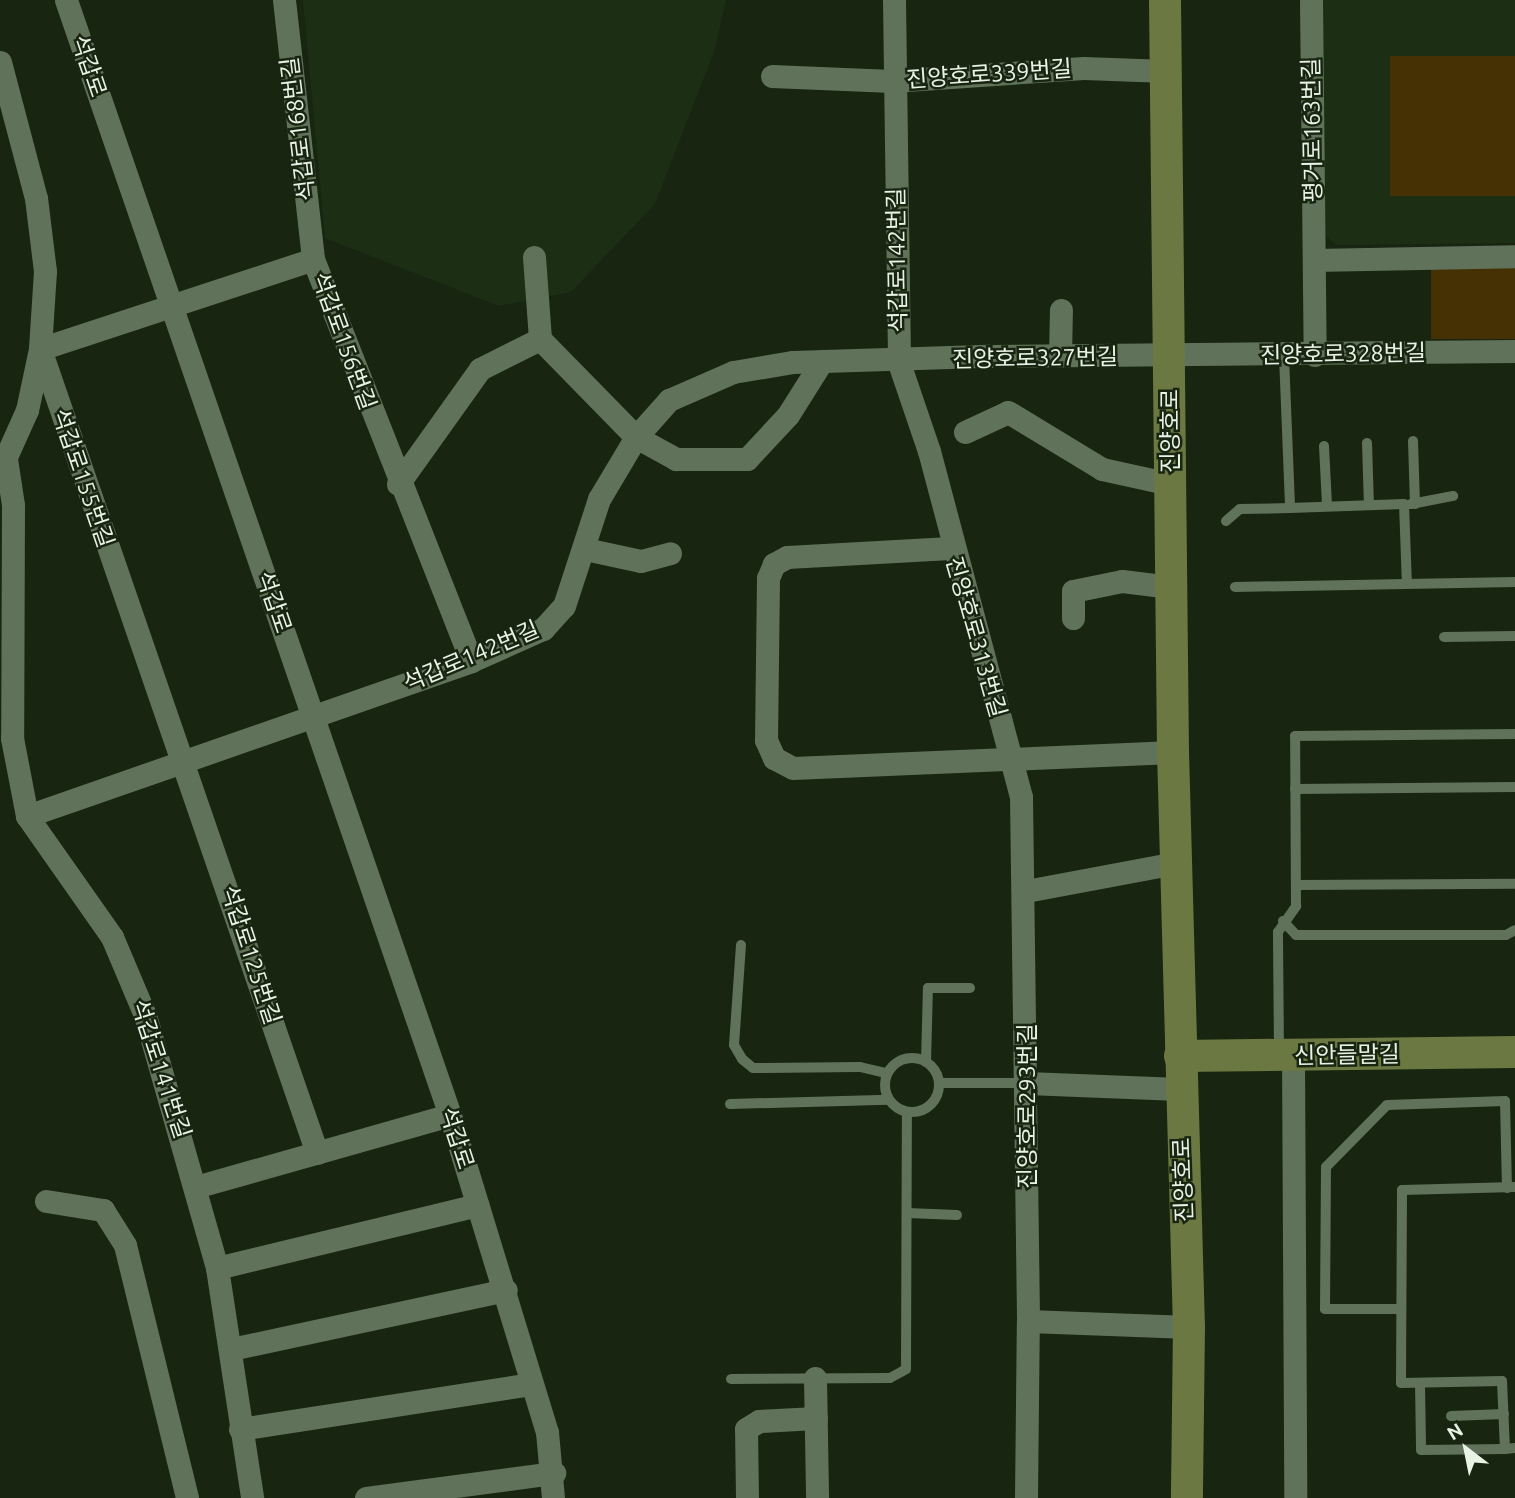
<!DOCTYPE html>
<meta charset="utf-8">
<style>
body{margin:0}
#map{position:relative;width:1515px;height:1498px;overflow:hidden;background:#172511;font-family:Ubuntu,"Noto Sans KR",sans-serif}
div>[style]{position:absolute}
.built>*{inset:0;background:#1c2f15}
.green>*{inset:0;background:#463105;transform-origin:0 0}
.lane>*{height:10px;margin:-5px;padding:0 5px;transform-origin:5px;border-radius:5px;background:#60725a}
.lane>.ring{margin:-5px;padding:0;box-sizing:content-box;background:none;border:10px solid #60725a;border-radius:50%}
.street>*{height:23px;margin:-11.5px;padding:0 11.5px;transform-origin:11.5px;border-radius:11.5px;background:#60725a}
.secondary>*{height:32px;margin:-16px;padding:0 16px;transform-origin:16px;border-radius:16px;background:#6c7841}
span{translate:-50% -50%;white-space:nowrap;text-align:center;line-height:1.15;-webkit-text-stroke:5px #172511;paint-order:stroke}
.street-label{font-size:23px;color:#e8f2e5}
.north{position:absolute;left:1431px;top:1414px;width:70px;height:70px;-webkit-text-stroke:5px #172511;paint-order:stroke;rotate:328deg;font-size:19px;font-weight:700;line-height:28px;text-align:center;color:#e8f2e5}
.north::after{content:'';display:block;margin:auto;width:24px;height:32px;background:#e8f2e5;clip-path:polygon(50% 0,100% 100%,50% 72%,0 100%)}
</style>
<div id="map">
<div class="built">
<div style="clip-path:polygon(303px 0,726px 0,715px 49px,655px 204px,571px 292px,499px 306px,325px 238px)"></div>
<div style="clip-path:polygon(1318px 0,1515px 0,1515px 243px,1336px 245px,1320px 231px)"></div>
</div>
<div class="green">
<div style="left:1515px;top:56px;width:140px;height:125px;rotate:90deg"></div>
<div style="left:1515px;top:262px;width:77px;height:84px;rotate:90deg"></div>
</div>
<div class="lane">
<div style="left:1284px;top:356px;width:152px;rotate:87.7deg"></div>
<div style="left:1290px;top:508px;width:114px;rotate:-2deg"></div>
<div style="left:1404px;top:504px;width:80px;rotate:87.9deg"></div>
<div style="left:1413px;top:441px;width:63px;rotate:88.2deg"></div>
<div style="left:1367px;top:443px;width:62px;rotate:88.2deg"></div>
<div style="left:1324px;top:446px;width:60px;rotate:87.1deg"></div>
<div style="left:1411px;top:504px;width:43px;rotate:-10.8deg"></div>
<div style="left:1226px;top:521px;width:18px;rotate:-41deg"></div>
<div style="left:1240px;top:509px;width:50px;rotate:-1.1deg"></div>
<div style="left:1235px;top:587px;width:280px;rotate:-1deg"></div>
<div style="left:1444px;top:637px;width:71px;rotate:-0.8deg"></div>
<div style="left:1295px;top:789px;width:220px;rotate:-0.5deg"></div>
<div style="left:1296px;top:885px;width:219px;rotate:-0.3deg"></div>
<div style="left:1283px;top:921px;width:19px;rotate:47deg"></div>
<div style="left:1296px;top:935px;width:210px"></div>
<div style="left:1506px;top:935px;width:10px;rotate:-29deg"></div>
<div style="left:741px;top:945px;width:100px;rotate:94deg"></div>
<div style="left:734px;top:1045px;width:16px;rotate:60deg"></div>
<div style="left:742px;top:1059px;width:14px;rotate:39deg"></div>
<div style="left:753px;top:1068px;width:107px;rotate:-0.5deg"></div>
<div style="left:860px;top:1067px;width:28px;rotate:13deg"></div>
<div style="left:1279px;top:1053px;width:121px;rotate:-90.5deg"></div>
<div style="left:1278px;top:932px;width:32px;rotate:-55deg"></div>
<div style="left:1296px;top:906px;width:170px;rotate:-90.3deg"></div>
<div style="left:1295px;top:736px;width:220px;rotate:-0.5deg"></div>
<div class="ring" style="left:885px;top:1058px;width:44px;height:44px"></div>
<div style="left:926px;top:1062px;width:74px;rotate:-88.5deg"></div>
<div style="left:928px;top:988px;width:42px"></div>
<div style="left:939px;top:1083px;width:88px"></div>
<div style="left:730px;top:1104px;width:158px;rotate:-1.5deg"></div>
<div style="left:1515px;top:1187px;width:113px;rotate:178.5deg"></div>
<div style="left:1402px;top:1190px;width:193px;rotate:90.3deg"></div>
<div style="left:1401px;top:1383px;width:101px;rotate:-1.1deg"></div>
<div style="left:1502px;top:1381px;width:68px;rotate:87.5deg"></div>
<div style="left:1505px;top:1449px;width:10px;rotate:-6deg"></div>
<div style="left:908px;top:1213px;width:49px;rotate:2.3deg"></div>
<div style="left:1401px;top:1309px;width:76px;rotate:180deg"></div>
<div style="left:1325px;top:1309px;width:142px;rotate:-89.6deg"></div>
<div style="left:1326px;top:1167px;width:87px;rotate:-45.5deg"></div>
<div style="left:1387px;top:1105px;width:118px;rotate:-1.9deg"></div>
<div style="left:1505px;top:1101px;width:87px;rotate:88.7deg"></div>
<div style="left:731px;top:1379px;width:159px;rotate:-0.4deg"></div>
<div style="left:890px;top:1378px;width:18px;rotate:-29deg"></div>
<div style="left:906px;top:1369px;width:257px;rotate:-89.8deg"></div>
<div style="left:1420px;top:1383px;width:67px;rotate:89.1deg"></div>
<div style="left:1421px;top:1450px;width:84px;rotate:-0.7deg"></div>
<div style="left:1451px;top:1416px;width:53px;rotate:-2.2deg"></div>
</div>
<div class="street">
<div style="left:66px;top:0;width:1179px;rotate:71deg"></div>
<div style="left:450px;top:1115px;width:332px;rotate:73deg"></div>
<div style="left:547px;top:1432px;width:66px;rotate:84.8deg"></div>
<div style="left:284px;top:0;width:261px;rotate:83.6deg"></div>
<div style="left:894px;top:0;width:363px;rotate:89.2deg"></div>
<div style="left:899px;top:363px;width:93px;rotate:71.2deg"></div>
<div style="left:929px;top:451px;width:358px;rotate:75.1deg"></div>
<div style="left:1021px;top:797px;width:524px;rotate:89.23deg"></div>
<div style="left:1311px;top:0;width:355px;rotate:89.4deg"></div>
<div style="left:0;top:62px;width:141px;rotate:75.2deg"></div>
<div style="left:36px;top:198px;width:74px;rotate:83deg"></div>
<div style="left:45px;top:271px;width:78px;rotate:93.7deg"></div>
<div style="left:40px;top:349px;width:62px;rotate:102deg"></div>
<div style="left:27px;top:410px;width:66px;rotate:114.2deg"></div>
<div style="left:772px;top:76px;width:120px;rotate:2.4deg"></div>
<div style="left:892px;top:81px;width:192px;rotate:-3.9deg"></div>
<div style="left:1084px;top:68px;width:82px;rotate:2.1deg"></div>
<div style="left:534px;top:257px;width:82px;rotate:85.8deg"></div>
<div style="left:540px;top:339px;width:137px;rotate:45.6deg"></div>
<div style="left:636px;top:437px;width:46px;rotate:28.8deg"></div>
<div style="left:676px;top:459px;width:71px"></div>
<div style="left:747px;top:459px;width:60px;rotate:-47deg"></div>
<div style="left:788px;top:415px;width:64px;rotate:-57.8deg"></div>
<div style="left:1314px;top:260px;width:201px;rotate:-1.1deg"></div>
<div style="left:1060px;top:356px;width:46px;rotate:-88.8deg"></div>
<div style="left:965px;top:432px;width:47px;rotate:-24.9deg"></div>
<div style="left:1008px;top:412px;width:110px;rotate:31.2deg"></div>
<div style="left:1102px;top:469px;width:70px;rotate:12.4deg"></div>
<div style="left:6px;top:459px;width:47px;rotate:81.3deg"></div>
<div style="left:13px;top:505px;width:233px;rotate:90.2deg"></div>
<div style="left:12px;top:738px;width:79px;rotate:79.1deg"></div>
<div style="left:27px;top:816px;width:148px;rotate:54.9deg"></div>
<div style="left:112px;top:937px;width:85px;rotate:67.1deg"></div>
<div style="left:145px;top:1015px;width:263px;rotate:74.1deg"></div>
<div style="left:217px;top:1268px;width:233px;rotate:81.3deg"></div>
<div style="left:398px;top:484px;width:141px;rotate:-54.5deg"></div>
<div style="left:480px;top:369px;width:67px;rotate:-26.6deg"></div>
<div style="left:950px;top:548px;width:163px;rotate:176.8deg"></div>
<div style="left:787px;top:557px;width:15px;rotate:152deg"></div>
<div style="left:774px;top:564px;width:15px;rotate:113deg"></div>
<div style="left:768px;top:578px;width:162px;rotate:90.7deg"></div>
<div style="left:766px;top:740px;width:20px;rotate:66deg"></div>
<div style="left:774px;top:758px;width:21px;rotate:28deg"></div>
<div style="left:793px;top:768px;width:380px;rotate:-2.4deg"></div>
<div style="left:585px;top:549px;width:57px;rotate:12.1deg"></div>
<div style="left:641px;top:561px;width:30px;rotate:-15deg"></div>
<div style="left:1073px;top:618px;width:27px;rotate:-90deg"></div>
<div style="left:1073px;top:591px;width:50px;rotate:-11.5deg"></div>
<div style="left:1122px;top:581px;width:49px;rotate:7deg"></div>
<div style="left:27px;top:816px;width:470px;rotate:-19.2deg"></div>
<div style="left:471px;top:661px;width:79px;rotate:-24deg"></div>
<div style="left:543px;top:629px;width:31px;rotate:-48deg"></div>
<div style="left:564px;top:606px;width:113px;rotate:-71.9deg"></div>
<div style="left:599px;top:499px;width:72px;rotate:-59.2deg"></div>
<div style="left:636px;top:437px;width:50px;rotate:-48.3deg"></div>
<div style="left:669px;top:400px;width:70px;rotate:-23.6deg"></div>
<div style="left:733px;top:372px;width:61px;rotate:-9.5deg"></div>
<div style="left:793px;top:362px;width:196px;rotate:-1.8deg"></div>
<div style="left:989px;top:356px;width:526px;rotate:-0.54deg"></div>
<div style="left:1026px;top:891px;width:152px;rotate:-10.6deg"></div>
<div style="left:1293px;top:1055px;width:443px;rotate:89.7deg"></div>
<div style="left:1027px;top:1083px;width:152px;rotate:2.3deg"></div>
<div style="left:317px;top:1153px;width:850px;rotate:-109.01deg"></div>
<div style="left:40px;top:349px;width:287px;rotate:-18.2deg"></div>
<div style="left:313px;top:259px;width:432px;rotate:68.5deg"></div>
<div style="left:199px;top:1186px;width:261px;rotate:-15.8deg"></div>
<div style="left:46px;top:1201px;width:58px;rotate:9deg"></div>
<div style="left:103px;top:1210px;width:41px;rotate:57.8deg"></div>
<div style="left:125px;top:1245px;width:260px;rotate:76.2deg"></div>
<div style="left:217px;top:1268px;width:268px;rotate:-13.6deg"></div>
<div style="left:231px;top:1349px;width:281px;rotate:-12.1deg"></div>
<div style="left:815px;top:1378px;width:120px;rotate:89deg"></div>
<div style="left:240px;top:1429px;width:295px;rotate:-8.8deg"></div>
<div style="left:366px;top:1498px;width:190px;rotate:-7.6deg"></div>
<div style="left:747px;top:1498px;width:69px;rotate:-90.8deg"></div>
<div style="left:746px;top:1429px;width:15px;rotate:-32deg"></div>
<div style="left:759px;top:1421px;width:57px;rotate:-3deg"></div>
<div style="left:1026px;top:1498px;width:177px;rotate:-89.4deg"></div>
<div style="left:1028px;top:1321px;width:161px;rotate:2.1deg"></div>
</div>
<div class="secondary">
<div style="left:1165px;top:0;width:752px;rotate:89.39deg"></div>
<div style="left:1173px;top:752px;width:575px;rotate:88.41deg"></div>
<div style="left:1189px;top:1327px;width:171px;rotate:90.7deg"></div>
<div style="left:1180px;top:1056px;width:335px;rotate:-0.7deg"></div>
</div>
<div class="street-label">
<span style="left:89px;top:66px;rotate:71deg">석갑로</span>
<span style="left:989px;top:74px;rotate:-4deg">진양호로339번길</span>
<span style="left:298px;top:129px;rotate:-97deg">석갑로168번길</span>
<span style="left:1312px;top:130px;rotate:-91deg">평거로163번길</span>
<span style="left:897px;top:260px;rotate:-91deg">석갑로142번길</span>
<span style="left:344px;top:341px;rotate:70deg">석갑로156번길</span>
<span style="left:1343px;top:354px;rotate:-1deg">진양호로328번길</span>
<span style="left:1035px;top:358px;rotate:-1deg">진양호로327번길</span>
<span style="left:1170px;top:431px;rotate:-90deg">진양호로</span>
<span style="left:83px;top:478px;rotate:71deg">석갑로155번길</span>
<span style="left:274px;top:602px;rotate:71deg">석갑로</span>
<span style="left:976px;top:637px;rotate:74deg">진양호로313번길</span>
<span style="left:471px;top:656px;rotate:-23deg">석갑로142번길</span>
<span style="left:251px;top:955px;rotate:72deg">석갑로125번길</span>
<span style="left:1347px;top:1055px;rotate:-1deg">신안들말길</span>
<span style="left:161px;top:1069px;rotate:72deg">석갑로141번길</span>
<span style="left:1027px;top:1106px;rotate:-90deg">진양호로293번길</span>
<span style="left:457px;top:1138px;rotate:72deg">석갑로</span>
<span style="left:1183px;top:1180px;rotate:-92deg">진양호로</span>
</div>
<div class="north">N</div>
</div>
